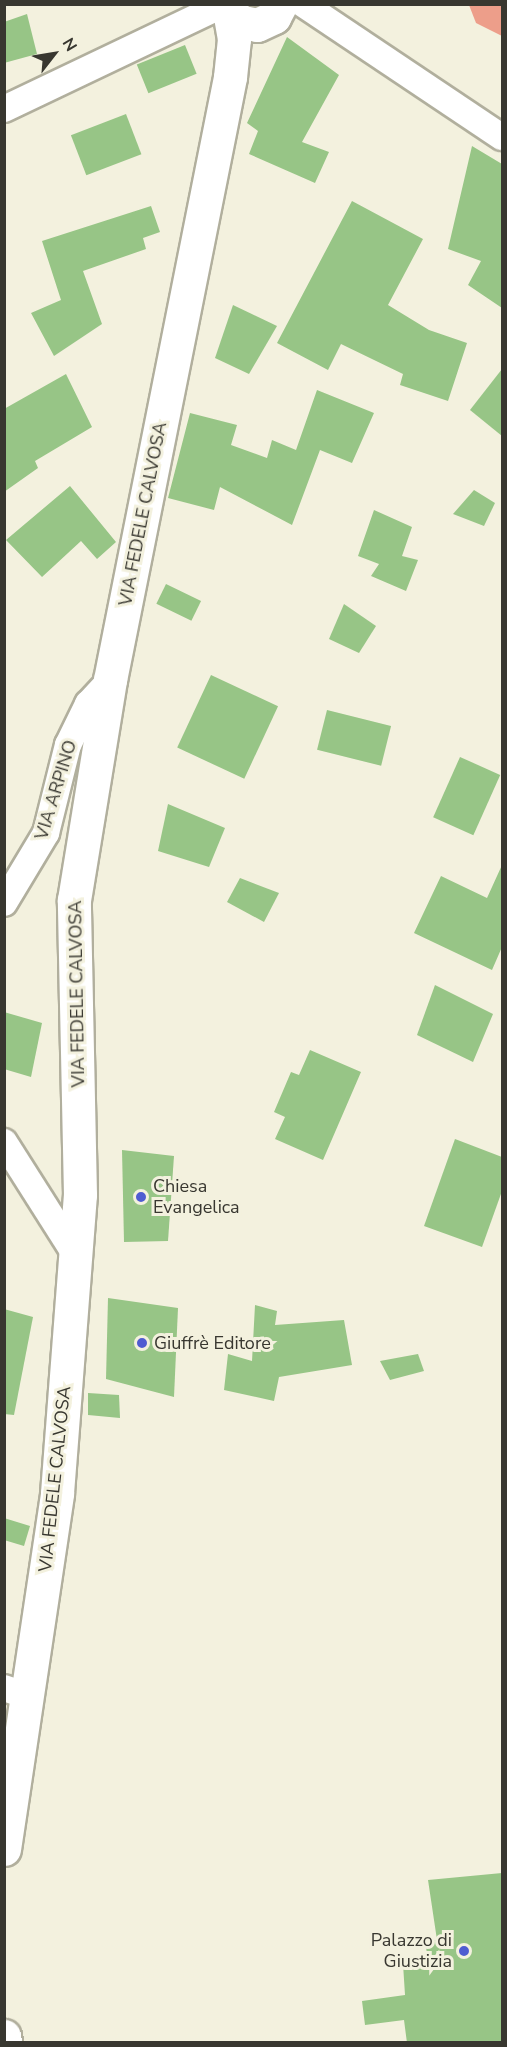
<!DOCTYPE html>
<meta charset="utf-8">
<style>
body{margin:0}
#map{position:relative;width:507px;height:2047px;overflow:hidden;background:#f3f1de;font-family:"Nunito Sans",sans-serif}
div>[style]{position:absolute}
.forest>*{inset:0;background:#ed9e8a}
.building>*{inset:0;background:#97c586;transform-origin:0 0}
.roads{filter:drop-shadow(2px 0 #b1af9d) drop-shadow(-2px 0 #b1af9d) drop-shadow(0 2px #b1af9d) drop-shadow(0 -2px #b1af9d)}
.minor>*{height:26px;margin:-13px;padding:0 13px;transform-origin:13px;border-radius:13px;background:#fff}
.tertiary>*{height:33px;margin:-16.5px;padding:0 16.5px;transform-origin:16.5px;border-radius:16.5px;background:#fff}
.dots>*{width:16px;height:16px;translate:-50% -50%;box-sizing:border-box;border:3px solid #f3f1de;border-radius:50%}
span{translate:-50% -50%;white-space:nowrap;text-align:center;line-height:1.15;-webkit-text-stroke:6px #f3f1de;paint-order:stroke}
.street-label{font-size:18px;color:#383730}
.poi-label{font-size:18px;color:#383730}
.left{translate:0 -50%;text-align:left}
.right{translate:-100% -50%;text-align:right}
.frame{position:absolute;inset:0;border:6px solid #383730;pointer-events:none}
.north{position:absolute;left:24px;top:24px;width:60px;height:60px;-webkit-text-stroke:4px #f3f1de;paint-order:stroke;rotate:59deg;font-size:16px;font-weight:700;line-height:24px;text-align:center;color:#383730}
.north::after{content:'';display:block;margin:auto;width:21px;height:27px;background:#383730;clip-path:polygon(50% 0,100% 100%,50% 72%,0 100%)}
</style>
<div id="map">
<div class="forest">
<div style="clip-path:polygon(469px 5px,502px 5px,502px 36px,476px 23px)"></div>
</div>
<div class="building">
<div style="clip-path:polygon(27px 14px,37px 54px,4px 63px,4px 22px)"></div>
<div style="clip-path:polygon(287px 37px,339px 75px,302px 142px,329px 152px,315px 183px,249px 154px,258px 131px,247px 123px)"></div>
<div style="left:185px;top:45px;width:31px;height:52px;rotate:68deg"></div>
<div style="left:126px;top:114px;width:43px;height:59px;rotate:69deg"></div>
<div style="clip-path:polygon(472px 146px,502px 164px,502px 308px,468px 285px,481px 261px,448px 249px)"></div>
<div style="clip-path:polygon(352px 201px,423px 239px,388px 305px,429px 330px,467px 343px,448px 401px,400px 385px,403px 374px,341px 344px,328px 370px,277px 343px)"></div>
<div style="clip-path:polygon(151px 206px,160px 232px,143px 238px,146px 249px,83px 271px,102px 324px,54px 356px,31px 313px,61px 300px,42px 241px)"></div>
<div style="clip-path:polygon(233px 305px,277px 326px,249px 374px,215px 358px)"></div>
<div style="clip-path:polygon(502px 369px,502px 436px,470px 410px)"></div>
<div style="clip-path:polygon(66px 374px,92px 427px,35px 461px,38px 468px,4px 492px,4px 409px)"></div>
<div style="clip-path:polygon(317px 390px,374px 413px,352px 463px,320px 450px,292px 525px,220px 487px,214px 510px,168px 498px,190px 413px,237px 425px,231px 445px,267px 458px,272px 440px,296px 450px)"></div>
<div style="clip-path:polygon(70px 486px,116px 542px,97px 559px,81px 541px,42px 577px,6px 540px)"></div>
<div style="clip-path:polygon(474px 490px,495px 503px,484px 526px,453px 514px)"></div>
<div style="clip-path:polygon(374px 510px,412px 527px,402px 556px,418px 560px,406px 591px,371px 576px,379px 564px,358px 556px)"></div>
<div style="left:166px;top:584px;width:39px;height:22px;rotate:26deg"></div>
<div style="clip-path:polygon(344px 604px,376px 626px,359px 653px,329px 639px)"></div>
<div style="left:211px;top:675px;width:74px;height:80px;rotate:25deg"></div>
<div style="left:327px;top:710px;width:66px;height:41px;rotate:14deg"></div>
<div style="left:460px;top:757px;width:44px;height:66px;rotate:24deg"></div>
<div style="clip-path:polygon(168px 804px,225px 828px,209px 867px,158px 851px)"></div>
<div style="clip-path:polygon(502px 865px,502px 947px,492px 970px,414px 933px,441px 876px,487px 898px)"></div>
<div style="clip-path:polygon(240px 878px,279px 893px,264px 922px,227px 902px)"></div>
<div style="clip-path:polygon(435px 985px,493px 1014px,473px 1062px,417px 1035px)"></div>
<div style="clip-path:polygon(4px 1012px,42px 1023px,31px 1077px,4px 1069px)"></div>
<div style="clip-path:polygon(310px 1050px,361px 1072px,323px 1160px,275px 1139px,285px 1117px,274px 1112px,291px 1072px,299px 1075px)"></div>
<div style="clip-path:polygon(455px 1139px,502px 1157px,502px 1191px,482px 1247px,424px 1226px)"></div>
<div style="clip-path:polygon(122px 1150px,174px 1156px,168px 1241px,124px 1242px)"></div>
<div style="clip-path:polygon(108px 1298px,178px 1308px,174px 1397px,106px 1379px)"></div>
<div style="clip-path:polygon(255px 1305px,277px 1311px,275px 1325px,344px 1320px,352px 1365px,279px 1377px,274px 1401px,224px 1390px,228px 1354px,252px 1361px)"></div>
<div style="clip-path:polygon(4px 1309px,33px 1317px,14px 1415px,4px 1414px)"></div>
<div style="clip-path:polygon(418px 1354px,424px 1371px,390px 1380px,380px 1361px)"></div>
<div style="clip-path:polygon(88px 1393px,119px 1395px,120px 1418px,88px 1415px)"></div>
<div style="clip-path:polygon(4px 1518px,30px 1526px,24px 1546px,4px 1540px)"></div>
<div style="clip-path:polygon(502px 1873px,502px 2043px,407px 2043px,404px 2020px,365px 2025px,362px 2001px,405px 1995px,403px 1964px,428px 1960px,425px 1941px,437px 1940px,428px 1880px)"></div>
</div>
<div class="roads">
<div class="minor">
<div style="left:303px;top:4px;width:239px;rotate:33.8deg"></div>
<div style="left:4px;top:109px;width:244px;rotate:-25.5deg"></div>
<div style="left:4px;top:903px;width:82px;rotate:-59deg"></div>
<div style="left:46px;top:833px;width:91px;rotate:-76deg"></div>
<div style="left:68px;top:745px;width:46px;rotate:-64deg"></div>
<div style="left:88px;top:704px;width:33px;rotate:-47deg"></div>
<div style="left:4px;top:1142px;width:133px;rotate:57.6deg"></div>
<div style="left:4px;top:1688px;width:24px;rotate:19deg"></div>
</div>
<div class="tertiary">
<div style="left:227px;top:4px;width:20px;rotate:57deg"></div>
<div style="left:238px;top:21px;width:19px;rotate:12deg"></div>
<div style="left:257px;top:25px;width:19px;rotate:-25deg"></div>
<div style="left:274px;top:17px;width:15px;rotate:-62deg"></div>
<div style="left:4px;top:1849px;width:360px;rotate:-81.5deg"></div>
<div style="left:57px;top:1493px;width:299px;rotate:-85.6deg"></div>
<div style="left:80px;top:1195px;width:295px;rotate:-91.2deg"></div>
<div style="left:74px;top:900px;width:223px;rotate:-80.7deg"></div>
<div style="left:110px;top:680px;width:615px;rotate:-78.74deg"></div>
<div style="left:230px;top:77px;width:38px;rotate:-84deg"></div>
<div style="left:234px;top:39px;width:29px;rotate:-100deg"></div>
<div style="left:4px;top:2036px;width:6px;rotate:81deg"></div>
</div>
</div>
<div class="dots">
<div style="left:141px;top:1197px;background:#4f5cd1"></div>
<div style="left:142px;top:1343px;background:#4f5cd1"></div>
<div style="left:464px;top:1951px;background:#4f5cd1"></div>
</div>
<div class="street-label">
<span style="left:143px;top:514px;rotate:-79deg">VIA FEDELE CALVOSA</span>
<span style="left:56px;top:790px;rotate:-73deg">VIA ARPINO</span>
<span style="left:77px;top:994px;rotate:-91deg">VIA FEDELE CALVOSA</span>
<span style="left:55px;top:1479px;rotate:-84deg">VIA FEDELE CALVOSA</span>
</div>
<div class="poi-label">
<span class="left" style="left:153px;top:1197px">Chiesa<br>Evangelica</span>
<span class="left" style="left:154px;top:1343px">Giuffrè Editore</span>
<span class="right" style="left:452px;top:1951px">Palazzo di<br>Giustizia</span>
</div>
<div class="frame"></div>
<div class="north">N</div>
</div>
